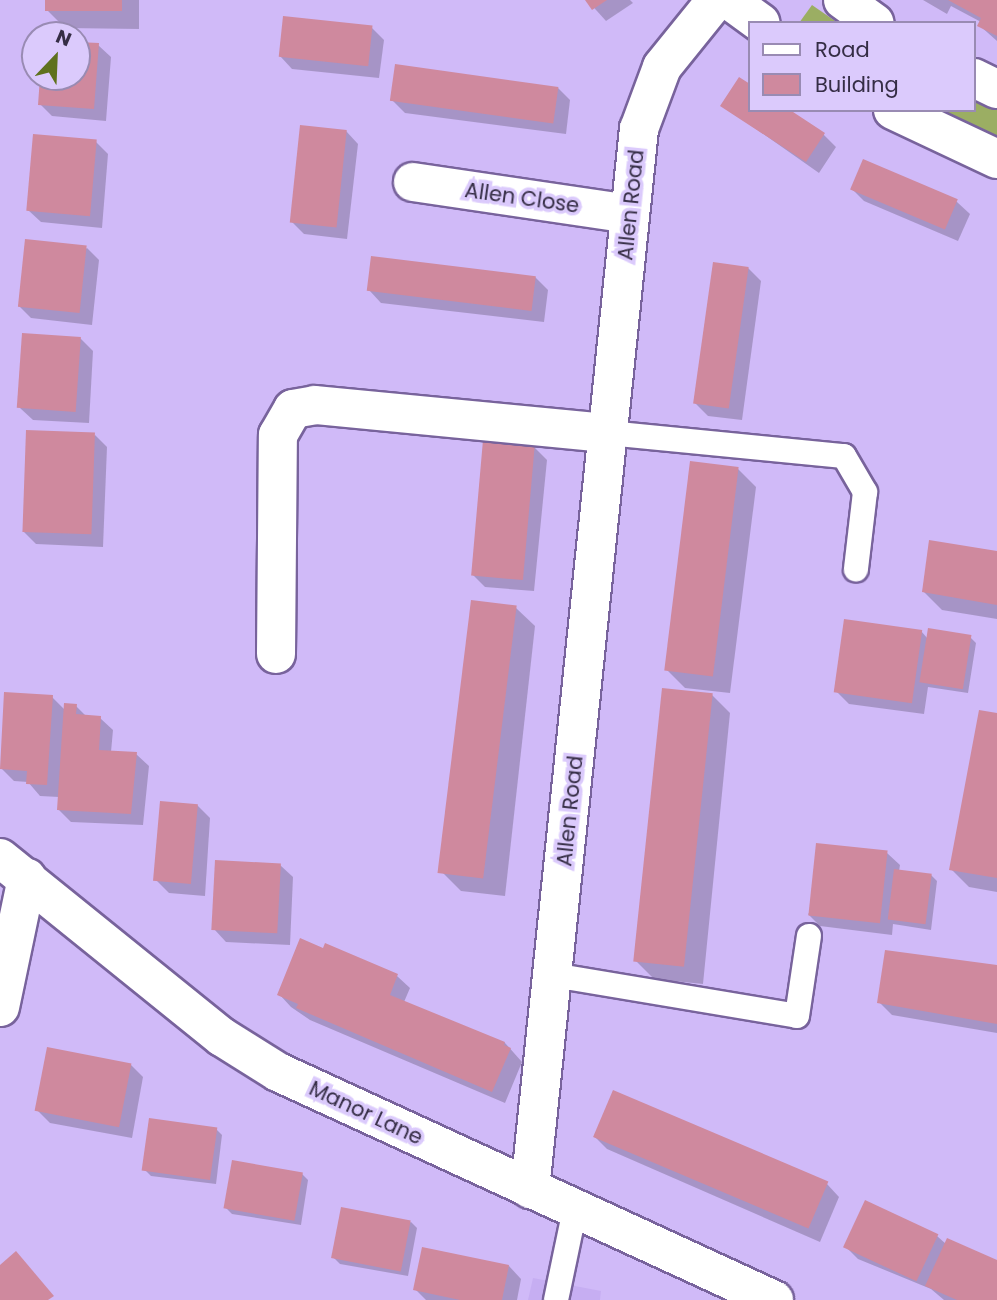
<!DOCTYPE html>
<style>
body{margin:0}
#map{position:relative;width:997px;height:1300px;overflow:hidden;background:#d0baf8;font-family:Poppins,sans-serif}
div>[style]{position:absolute}
.built>*{inset:0;background:#c6aef2}
.green>*{inset:0;background:#9bae63}
.shadow>*{inset:0;background:#0003}
.building>*{inset:0;background:#cf899e;transform-origin:0 0}
.roads{filter:drop-shadow(2px 0 #78639c) drop-shadow(-2px 0 #78639c) drop-shadow(0 2px #78639c) drop-shadow(0 -2px #78639c)}
.lane>*{height:24px;margin:-12px;padding:0 12px;transform-origin:12px;border-radius:12px;background:#fff}
.street>*{height:38px;margin:-19px;padding:0 19px;transform-origin:19px;border-radius:19px;background:#fff}
.secondary>*{height:38px;margin:-19px;padding:0 19px;transform-origin:19px;border-radius:19px;background:#fff}
span{translate:-50% -50%;white-space:nowrap;text-align:center;line-height:1.15;-webkit-text-stroke:7px #dbcafc;paint-order:stroke}
.street-label{font-size:21px;color:#352d45}
.legend{position:absolute;left:748px;top:21px;width:228px;height:91px;box-sizing:border-box;background:#dbcafc;border:2px solid #998bb3;margin:0;padding:9px 12px;list-style:none;font-size:21px;color:#352d45}
.legend li{display:flex;align-items:center;gap:14px;height:35px}
.legend b{width:35px;border:2px solid #998bb3}
.north{position:absolute;left:21px;top:21px;width:70px;height:70px;box-sizing:border-box;background:#dbcafc;border:2px solid #998bb3;border-radius:50%;rotate:23deg;font-size:19px;font-weight:700;line-height:28px;text-align:center;color:#352d45}
.north::after{content:'';display:block;margin:auto;width:24px;height:32px;background:#5f711e;clip-path:polygon(50% 0,100% 100%,50% 72%,0 100%)}
</style>
<div id="map">
<div class="built">
<div style="clip-path:polygon(533px 1278px,601px 1291px,600px 1300px,528px 1300px)"></div>
</div>
<div class="green">
<div style="clip-path:polygon(812px 5px,838px 23px,799px 23px)"></div>
<div style="clip-path:polygon(974px 100px,997px 110px,997px 143px,929px 110px,974px 110px)"></div>
</div>
<div class="shadow">
<div style="clip-path:polygon(47px 0,139px 0,139px 29px,65px 28px,47px 10px)"></div>
<div style="clip-path:polygon(587px 0,630px 0,633px 3px,606px 21px)"></div>
<div style="clip-path:polygon(923px 0,997px 0,997px 41px,979px 25px,981px 22px,951px 6px,947px 14px)"></div>
<div style="clip-path:polygon(371px 27px,384px 40px,379px 78px,292px 69px,280px 56px)"></div>
<div style="clip-path:polygon(77px 43px,98px 45px,111px 57px,106px 121px,52px 116px,40px 104px,42px 77px,77px 77px)"></div>
<div style="clip-path:polygon(739px 79px,750px 87px,750px 110px,823px 134px,836px 147px,819px 173px,722px 105px)"></div>
<div style="clip-path:polygon(558px 88px,570px 100px,566px 134px,405px 113px,392px 100px)"></div>
<div style="clip-path:polygon(346px 131px,358px 144px,347px 239px,304px 234px,291px 221px)"></div>
<div style="clip-path:polygon(96px 142px,108px 154px,102px 228px,41px 222px,28px 210px)"></div>
<div style="clip-path:polygon(863px 162px,957px 202px,970px 214px,958px 241px,864px 201px,852px 189px)"></div>
<div style="clip-path:polygon(87px 248px,99px 260px,92px 325px,31px 318px,19px 306px)"></div>
<div style="clip-path:polygon(748px 268px,761px 281px,742px 420px,708px 416px,695px 403px)"></div>
<div style="clip-path:polygon(535px 277px,548px 290px,544px 322px,381px 303px,369px 290px)"></div>
<div style="clip-path:polygon(80px 338px,93px 351px,89px 423px,33px 420px,20px 408px)"></div>
<div style="clip-path:polygon(95px 435px,107px 447px,103px 547px,36px 544px,24px 532px)"></div>
<div style="clip-path:polygon(534px 447px,547px 460px,534px 591px,485px 587px,472px 574px)"></div>
<div style="clip-path:polygon(738px 469px,756px 487px,730px 693px,685px 688px,667px 670px)"></div>
<div style="clip-path:polygon(997px 552px,997px 619px,942px 610px,924px 592px)"></div>
<div style="clip-path:polygon(516px 608px,535px 626px,505px 896px,461px 891px,443px 873px)"></div>
<div style="clip-path:polygon(921px 631px,928px 639px,970px 637px,976px 643px,968px 693px,928px 687px,924px 714px,849px 704px,836px 691px)"></div>
<div style="clip-path:polygon(712px 695px,730px 713px,703px 984px,654px 979px,636px 961px)"></div>
<div style="clip-path:polygon(52px 697px,65px 710px,76px 706px,87px 717px,100px 718px,113px 730px,111px 752px,136px 754px,149px 766px,143px 825px,71px 822px,58px 809px,59px 797px,40px 796px,28px 782px,14px 781px,1px 768px)"></div>
<div style="clip-path:polygon(997px 715px,997px 892px,969px 887px,951px 869px)"></div>
<div style="clip-path:polygon(197px 805px,210px 818px,205px 896px,169px 893px,157px 881px)"></div>
<div style="clip-path:polygon(887px 853px,900px 865px,899px 871px,931px 875px,937px 881px,931px 930px,893px 924px,892px 935px,820px 926px,808px 914px)"></div>
<div style="clip-path:polygon(280px 865px,293px 877px,290px 945px,226px 942px,214px 929px)"></div>
<div style="clip-path:polygon(326px 946px,397px 976px,410px 988px,404px 1002px,505px 1043px,522px 1062px,505px 1103px,310px 1020px,291px 1007px,279px 994px)"></div>
<div style="clip-path:polygon(997px 967px,997px 1033px,892px 1015px,879px 1002px)"></div>
<div style="clip-path:polygon(131px 1065px,143px 1077px,132px 1138px,50px 1123px,37px 1110px)"></div>
<div style="clip-path:polygon(216px 1129px,222px 1135px,216px 1184px,151px 1176px,145px 1170px)"></div>
<div style="clip-path:polygon(595px 1137px,827px 1184px,839px 1197px,820px 1242px,607px 1149px)"></div>
<div style="clip-path:polygon(302px 1174px,308px 1180px,301px 1225px,232px 1214px,226px 1208px)"></div>
<div style="clip-path:polygon(411px 1222px,417px 1228px,408px 1276px,340px 1264px,334px 1258px)"></div>
<div style="clip-path:polygon(937px 1236px,946px 1244px,997px 1262px,997px 1300px,944px 1300px,931px 1289px,858px 1259px,846px 1247px)"></div>
<div style="clip-path:polygon(509px 1266px,521px 1279px,517px 1300px,426px 1300px,415px 1289px)"></div>
</div>
<div class="building">
<div style="left:45px;top:0;width:77px;height:11px"></div>
<div style="clip-path:polygon(585px 0,607px 0,592px 10px)"></div>
<div style="clip-path:polygon(948px 0,997px 0,997px 36px,977px 26px,981px 18px)"></div>
<div style="left:283px;top:16px;width:90px;height:41px;rotate:6deg"></div>
<div style="clip-path:polygon(77px 42px,99px 43px,94px 109px,38px 105px,40px 77px,77px 77px)"></div>
<div style="left:395px;top:64px;width:165px;height:37px;rotate:8deg"></div>
<div style="clip-path:polygon(739px 77px,750px 84px,750px 110px,790px 110px,825px 133px,806px 162px,720px 106px)"></div>
<div style="left:300px;top:125px;width:47px;height:98px;rotate:6deg"></div>
<div style="left:33px;top:134px;width:64px;height:77px;rotate:5deg"></div>
<div style="left:863px;top:159px;width:103px;height:33px;rotate:23deg"></div>
<div style="left:25px;top:239px;width:62px;height:68px;rotate:6deg"></div>
<div style="left:371px;top:256px;width:166px;height:35px;rotate:7deg"></div>
<div style="left:713px;top:262px;width:36px;height:143px;rotate:8deg"></div>
<div style="left:22px;top:333px;width:59px;height:75px;rotate:4deg"></div>
<div style="left:26px;top:430px;width:69px;height:102px;rotate:2deg"></div>
<div style="left:483px;top:440px;width:52px;height:136px;rotate:5deg"></div>
<div style="left:690px;top:461px;width:49px;height:211px;rotate:7deg"></div>
<div style="clip-path:polygon(929px 540px,997px 551px,997px 605px,922px 592px)"></div>
<div style="left:471px;top:600px;width:46px;height:275px;rotate:7deg"></div>
<div style="left:844px;top:619px;width:79px;height:74px;rotate:8deg"></div>
<div style="left:928px;top:628px;width:44px;height:55px;rotate:9deg"></div>
<div style="left:662px;top:688px;width:51px;height:275px;rotate:6deg"></div>
<div style="clip-path:polygon(4px 692px,53px 695px,47px 785px,26px 784px,27px 771px,0 769px)"></div>
<div style="clip-path:polygon(64px 703px,77px 704px,76px 714px,101px 716px,99px 750px,137px 752px,131px 814px,57px 810px)"></div>
<div style="clip-path:polygon(979px 710px,997px 713px,997px 878px,949px 870px)"></div>
<div style="left:160px;top:801px;width:38px;height:80px;rotate:5deg"></div>
<div style="left:816px;top:843px;width:72px;height:73px;rotate:6deg"></div>
<div style="left:215px;top:860px;width:66px;height:70px;rotate:3deg"></div>
<div style="left:894px;top:869px;width:38px;height:51px;rotate:7deg"></div>
<div style="clip-path:polygon(300px 938px,323px 948px,325px 943px,398px 974px,390px 995px,505px 1042px,504px 1045px,511px 1048px,492px 1092px,296px 1008px,298px 1004px,277px 995px)"></div>
<div style="clip-path:polygon(885px 950px,997px 965px,997px 1024px,877px 1003px)"></div>
<div style="left:47px;top:1047px;width:86px;height:65px;rotate:11deg"></div>
<div style="left:613px;top:1090px;width:234px;height:51px;rotate:23deg"></div>
<div style="left:149px;top:1118px;width:69px;height:53px;rotate:8deg"></div>
<div style="left:232px;top:1160px;width:72px;height:49px;rotate:10deg"></div>
<div style="left:865px;top:1200px;width:81px;height:52px;rotate:25deg"></div>
<div style="left:341px;top:1207px;width:71px;height:52px;rotate:11deg"></div>
<div style="clip-path:polygon(947px 1238px,997px 1260px,997px 1300px,957px 1300px,925px 1286px)"></div>
<div style="clip-path:polygon(422px 1247px,509px 1265px,502px 1300px,460px 1300px,413px 1290px)"></div>
<div style="clip-path:polygon(16px 1251px,54px 1296px,48px 1300px,0 1300px,0 1265px)"></div>
</div>
<div class="roads">
<div class="lane">
<div style="left:608px;top:433px;width:237px;rotate:5.6deg"></div>
<div style="left:844px;top:456px;width:42px;rotate:59.7deg"></div>
<div style="left:865px;top:492px;width:78px;rotate:96.7deg"></div>
<div style="left:553px;top:975px;width:247px;rotate:9.5deg"></div>
<div style="left:797px;top:1016px;width:81px;rotate:-81.5deg"></div>
<div style="left:556px;top:1300px;width:93px;rotate:-78.2deg"></div>
</div>
<div class="street">
<div style="left:729px;top:0;width:39px;rotate:36deg"></div>
<div style="left:843px;top:0;width:39px;rotate:36deg"></div>
<div style="left:974px;top:78px;width:25px;rotate:26deg"></div>
<div style="left:893px;top:110px;width:115px;rotate:25.2deg"></div>
<div style="left:413px;top:182px;width:219px;rotate:8.4deg"></div>
<div style="left:276px;top:654px;width:219px;rotate:-89.5deg"></div>
<div style="left:278px;top:435px;width:30px;rotate:-60deg"></div>
<div style="left:293px;top:409px;width:22px;rotate:-10deg"></div>
<div style="left:315px;top:405px;width:294px;rotate:5.5deg"></div>
<div style="left:0;top:1007px;width:132px;rotate:-78.2deg"></div>
<div style="left:530px;top:1189px;width:1066px;rotate:-84.13deg"></div>
<div style="left:639px;top:129px;width:66px;rotate:-69.6deg"></div>
<div style="left:662px;top:67px;width:86px;rotate:-51.1deg"></div>
</div>
<div class="secondary">
<div style="left:0;top:858px;width:285px;rotate:38.9deg"></div>
<div style="left:222px;top:1037px;width:66px;rotate:32deg"></div>
<div style="left:278px;top:1072px;width:546px;rotate:24.69deg"></div>
</div>
</div>
<div class="street-label">
<span style="left:522px;top:198px;rotate:8deg">Allen Close</span>
<span style="left:631px;top:205px;rotate:-84deg">Allen Road</span>
<span style="left:570px;top:811px;rotate:-84deg">Allen Road</span>
<span style="left:366px;top:1113px;rotate:25deg">Manor Lane</span>
</div>
<ul class="legend">
<li><b style="height:9px;background:#fff"></b>Road</li>
<li><b style="height:19px;background:#cf899e"></b>Building</li>
</ul>
<div class="north">N</div>
</div>
